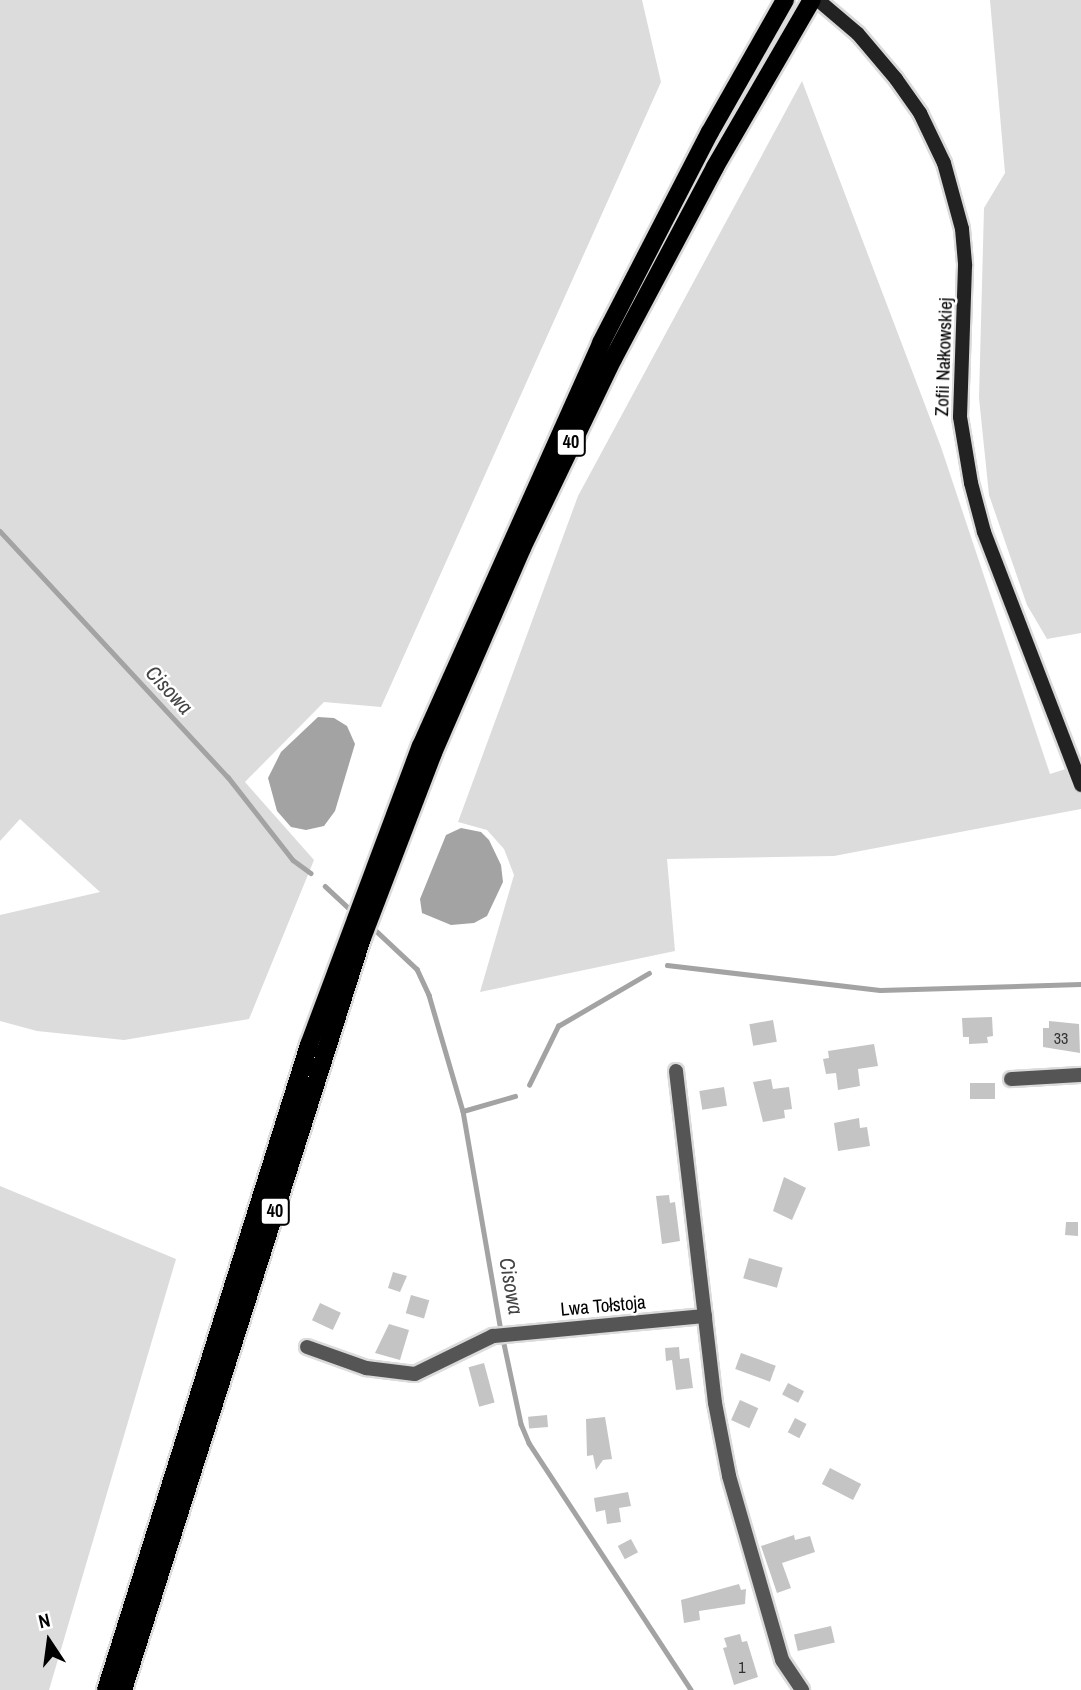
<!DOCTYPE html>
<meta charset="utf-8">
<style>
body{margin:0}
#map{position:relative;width:1081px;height:1690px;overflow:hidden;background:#fff;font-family:"Archivo Narrow",sans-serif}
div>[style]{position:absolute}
.green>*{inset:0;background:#dcdcdc}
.water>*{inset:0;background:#a3a3a3}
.stream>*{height:4.5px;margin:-2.25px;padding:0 2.25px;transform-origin:2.25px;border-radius:2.25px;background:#a3a3a3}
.building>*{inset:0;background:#c4c4c4;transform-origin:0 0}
.roads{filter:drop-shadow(2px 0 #dbdbdb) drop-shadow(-2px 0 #dbdbdb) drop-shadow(0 2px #dbdbdb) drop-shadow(0 -2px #dbdbdb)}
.street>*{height:14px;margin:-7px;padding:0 7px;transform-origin:7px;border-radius:7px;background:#555}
.secondary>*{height:14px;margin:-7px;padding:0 7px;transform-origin:7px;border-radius:7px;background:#222}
.primary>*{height:18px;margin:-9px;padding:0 9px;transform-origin:9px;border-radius:9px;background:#000}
span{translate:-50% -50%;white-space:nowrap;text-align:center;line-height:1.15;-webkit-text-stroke:5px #fff;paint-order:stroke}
.number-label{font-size:16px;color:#313131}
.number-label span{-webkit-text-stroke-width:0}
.shield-label span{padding:2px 5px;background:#fff;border:2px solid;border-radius:5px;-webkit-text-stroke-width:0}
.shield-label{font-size:18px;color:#000;font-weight:700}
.street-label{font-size:19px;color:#000}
.water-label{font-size:21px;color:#444;font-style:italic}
.north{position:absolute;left:14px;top:1606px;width:70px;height:70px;-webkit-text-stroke:5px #fff;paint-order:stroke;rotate:347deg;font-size:19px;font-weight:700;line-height:28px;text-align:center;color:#000}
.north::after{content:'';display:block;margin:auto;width:24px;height:32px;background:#000;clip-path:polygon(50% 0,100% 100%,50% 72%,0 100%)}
</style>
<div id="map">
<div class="green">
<div style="clip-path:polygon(0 0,642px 0,661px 82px,381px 707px,324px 702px,245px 782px,314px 860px,249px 1019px,124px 1040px,37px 1031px,0 1021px,0 915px,100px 892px,20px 819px,0 841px)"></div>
<div style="clip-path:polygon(990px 0,1081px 0,1081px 633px,1047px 639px,1027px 605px,989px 495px,979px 398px,984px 208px,1005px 173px)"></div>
<div style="clip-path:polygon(802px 81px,941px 447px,1050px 774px,1081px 764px,1081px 809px,834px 856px,667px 859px,675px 951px,480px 992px,514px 875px,504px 849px,487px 830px,458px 822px,578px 496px)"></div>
<div style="clip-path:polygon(0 1186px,176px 1259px,49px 1690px,0 1690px)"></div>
</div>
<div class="water">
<div style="clip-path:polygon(318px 717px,334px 718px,347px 726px,355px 744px,335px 811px,324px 826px,306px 830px,291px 827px,277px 811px,268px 778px,281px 752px)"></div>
<div style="clip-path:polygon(461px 828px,481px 832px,489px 840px,501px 865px,503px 882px,487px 916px,474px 923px,451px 925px,422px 913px,420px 899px,446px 835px)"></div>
</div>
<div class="stream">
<div style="left:0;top:531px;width:335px;rotate:47.2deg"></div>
<div style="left:228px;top:777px;width:105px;rotate:51.9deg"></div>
<div style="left:293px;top:860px;width:22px;rotate:36deg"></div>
<div style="left:325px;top:886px;width:38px;rotate:43deg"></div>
<div style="left:371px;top:926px;width:63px;rotate:43.1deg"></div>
<div style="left:417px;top:969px;width:29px;rotate:65deg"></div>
<div style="left:429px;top:995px;width:121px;rotate:73.7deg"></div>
<div style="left:463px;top:1111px;width:223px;rotate:80.2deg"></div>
<div style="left:667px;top:965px;width:214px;rotate:6.7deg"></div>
<div style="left:880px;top:990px;width:201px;rotate:-1.7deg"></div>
<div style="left:529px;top:1085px;width:66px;rotate:-63.8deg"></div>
<div style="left:558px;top:1026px;width:105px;rotate:-30.2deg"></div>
<div style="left:463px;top:1111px;width:54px;rotate:-16.1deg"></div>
<div style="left:503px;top:1339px;width:87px;rotate:78deg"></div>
<div style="left:521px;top:1424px;width:21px;rotate:67deg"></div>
<div style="left:529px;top:1443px;width:295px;rotate:56.7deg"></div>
</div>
<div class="building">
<div style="clip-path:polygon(992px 1017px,993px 1036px,987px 1037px,988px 1043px,969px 1044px,969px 1037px,963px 1037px,962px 1018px)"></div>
<div style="left:773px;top:1020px;width:22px;height:24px;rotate:80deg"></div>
<div style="clip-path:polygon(1049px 1021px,1079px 1024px,1080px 1053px,1043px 1047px,1043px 1028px,1049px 1028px)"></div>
<div style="clip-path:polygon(874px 1044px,878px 1066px,858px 1069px,860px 1086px,838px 1090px,836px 1073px,826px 1074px,823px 1059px,829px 1058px,828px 1051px)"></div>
<div style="clip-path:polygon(771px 1079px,773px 1089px,789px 1087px,792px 1109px,784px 1110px,785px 1118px,763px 1122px,753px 1082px)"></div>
<div style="left:995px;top:1083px;width:16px;height:25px;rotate:90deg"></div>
<div style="left:724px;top:1087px;width:19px;height:25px;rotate:81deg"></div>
<div style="clip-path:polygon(859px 1118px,860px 1128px,867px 1127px,870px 1146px,838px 1151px,834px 1123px)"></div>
<div style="clip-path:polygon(784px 1177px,806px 1188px,792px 1220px,773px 1211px)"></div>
<div style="clip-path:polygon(669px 1195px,670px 1203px,675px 1202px,680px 1241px,662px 1244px,656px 1196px)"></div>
<div style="clip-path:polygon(1066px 1222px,1078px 1222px,1078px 1236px,1065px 1235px)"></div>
<div style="left:749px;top:1258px;width:35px;height:21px;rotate:16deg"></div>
<div style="clip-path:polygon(393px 1272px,407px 1276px,400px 1292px,388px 1288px)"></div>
<div style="left:411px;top:1295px;width:19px;height:19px;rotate:16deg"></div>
<div style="left:320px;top:1303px;width:23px;height:19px;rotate:25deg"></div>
<div style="clip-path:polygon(389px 1324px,409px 1330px,400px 1360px,375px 1353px)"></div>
<div style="clip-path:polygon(679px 1347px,680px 1359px,689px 1358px,693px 1388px,676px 1390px,672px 1360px,666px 1361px,665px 1348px)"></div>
<div style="left:741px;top:1353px;width:37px;height:17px;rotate:20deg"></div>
<div style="left:484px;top:1363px;width:41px;height:16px;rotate:75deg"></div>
<div style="left:788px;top:1383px;width:18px;height:13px;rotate:27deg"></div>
<div style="left:740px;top:1400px;width:20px;height:22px;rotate:24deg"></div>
<div style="left:547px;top:1415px;width:12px;height:19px;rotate:85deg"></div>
<div style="clip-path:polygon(605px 1417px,612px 1459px,603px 1460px,596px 1470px,593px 1455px,587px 1456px,586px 1419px)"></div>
<div style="left:795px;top:1418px;width:13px;height:16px;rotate:27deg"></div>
<div style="left:830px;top:1468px;width:35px;height:18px;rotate:27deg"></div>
<div style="clip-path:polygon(628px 1492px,631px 1506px,619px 1508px,621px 1522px,607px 1524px,605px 1510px,596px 1512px,594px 1498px)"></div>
<div style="clip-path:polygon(794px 1535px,795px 1540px,810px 1536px,815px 1552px,782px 1563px,791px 1588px,777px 1593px,761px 1546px)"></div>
<div style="left:631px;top:1539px;width:15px;height:15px;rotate:62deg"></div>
<div style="clip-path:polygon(739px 1584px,741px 1590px,746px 1589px,745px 1604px,699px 1611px,700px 1620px,684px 1623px,681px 1600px)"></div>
<div style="left:831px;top:1626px;width:17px;height:38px;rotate:77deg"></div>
<div style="clip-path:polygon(740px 1634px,742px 1642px,747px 1641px,758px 1677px,734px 1685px,723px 1648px,727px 1647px,724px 1638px)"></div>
</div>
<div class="roads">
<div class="street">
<div style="left:676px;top:1071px;width:334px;rotate:83.3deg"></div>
<div style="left:715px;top:1403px;width:74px;rotate:79.1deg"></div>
<div style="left:729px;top:1476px;width:191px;rotate:73.9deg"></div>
<div style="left:782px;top:1660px;width:36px;rotate:56deg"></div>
<div style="left:1011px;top:1079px;width:70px;rotate:-3.3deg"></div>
<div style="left:307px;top:1347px;width:63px;rotate:19.6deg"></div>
<div style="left:366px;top:1368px;width:49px;rotate:7deg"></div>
<div style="left:415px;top:1374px;width:87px;rotate:-26deg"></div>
<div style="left:493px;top:1336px;width:213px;rotate:-5.4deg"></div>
</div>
<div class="secondary">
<div style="left:818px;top:0;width:52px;rotate:40.4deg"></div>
<div style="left:858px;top:34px;width:59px;rotate:49.8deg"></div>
<div style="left:896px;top:79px;width:42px;rotate:54.8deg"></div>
<div style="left:920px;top:113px;width:55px;rotate:64.4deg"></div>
<div style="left:944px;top:163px;width:68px;rotate:74.7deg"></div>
<div style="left:962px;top:229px;width:37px;rotate:85deg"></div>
<div style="left:965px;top:266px;width:151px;rotate:91.9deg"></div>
<div style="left:960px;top:417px;width:67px;rotate:80.5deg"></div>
<div style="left:971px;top:483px;width:51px;rotate:75.1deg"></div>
<div style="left:984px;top:532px;width:271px;rotate:69deg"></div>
</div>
<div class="primary">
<div style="left:106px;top:1690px;width:676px;rotate:-72.53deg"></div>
<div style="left:309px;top:1045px;width:319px;rotate:-69.5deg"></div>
<div style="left:421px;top:746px;width:441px;rotate:-65.9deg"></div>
<div style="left:601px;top:343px;width:237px;rotate:-62.7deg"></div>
<div style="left:710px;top:132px;width:152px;rotate:-60.4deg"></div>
<div style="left:123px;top:1690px;width:789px;rotate:-72.37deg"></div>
<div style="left:362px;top:938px;width:198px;rotate:-69deg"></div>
<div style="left:433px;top:753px;width:223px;rotate:-66.5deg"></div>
<div style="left:522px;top:548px;width:210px;rotate:-64.3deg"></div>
<div style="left:613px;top:359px;width:217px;rotate:-62deg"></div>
<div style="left:715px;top:167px;width:193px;rotate:-59.9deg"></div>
</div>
</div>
<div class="number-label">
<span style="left:1061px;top:1038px">33</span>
<span style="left:742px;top:1667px">1</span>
</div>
<div class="shield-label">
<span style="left:571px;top:442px">40</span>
<span style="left:275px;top:1211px">40</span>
</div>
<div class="street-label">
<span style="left:944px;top:357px;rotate:-88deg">Zofii Nałkowskiej</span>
<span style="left:603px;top:1306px;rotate:-5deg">Lwa Tołstoja</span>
</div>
<div class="water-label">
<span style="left:169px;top:690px;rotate:47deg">Cisowa</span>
<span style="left:511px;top:1286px;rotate:80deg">Cisowa</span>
</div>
<div class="north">N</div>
</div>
